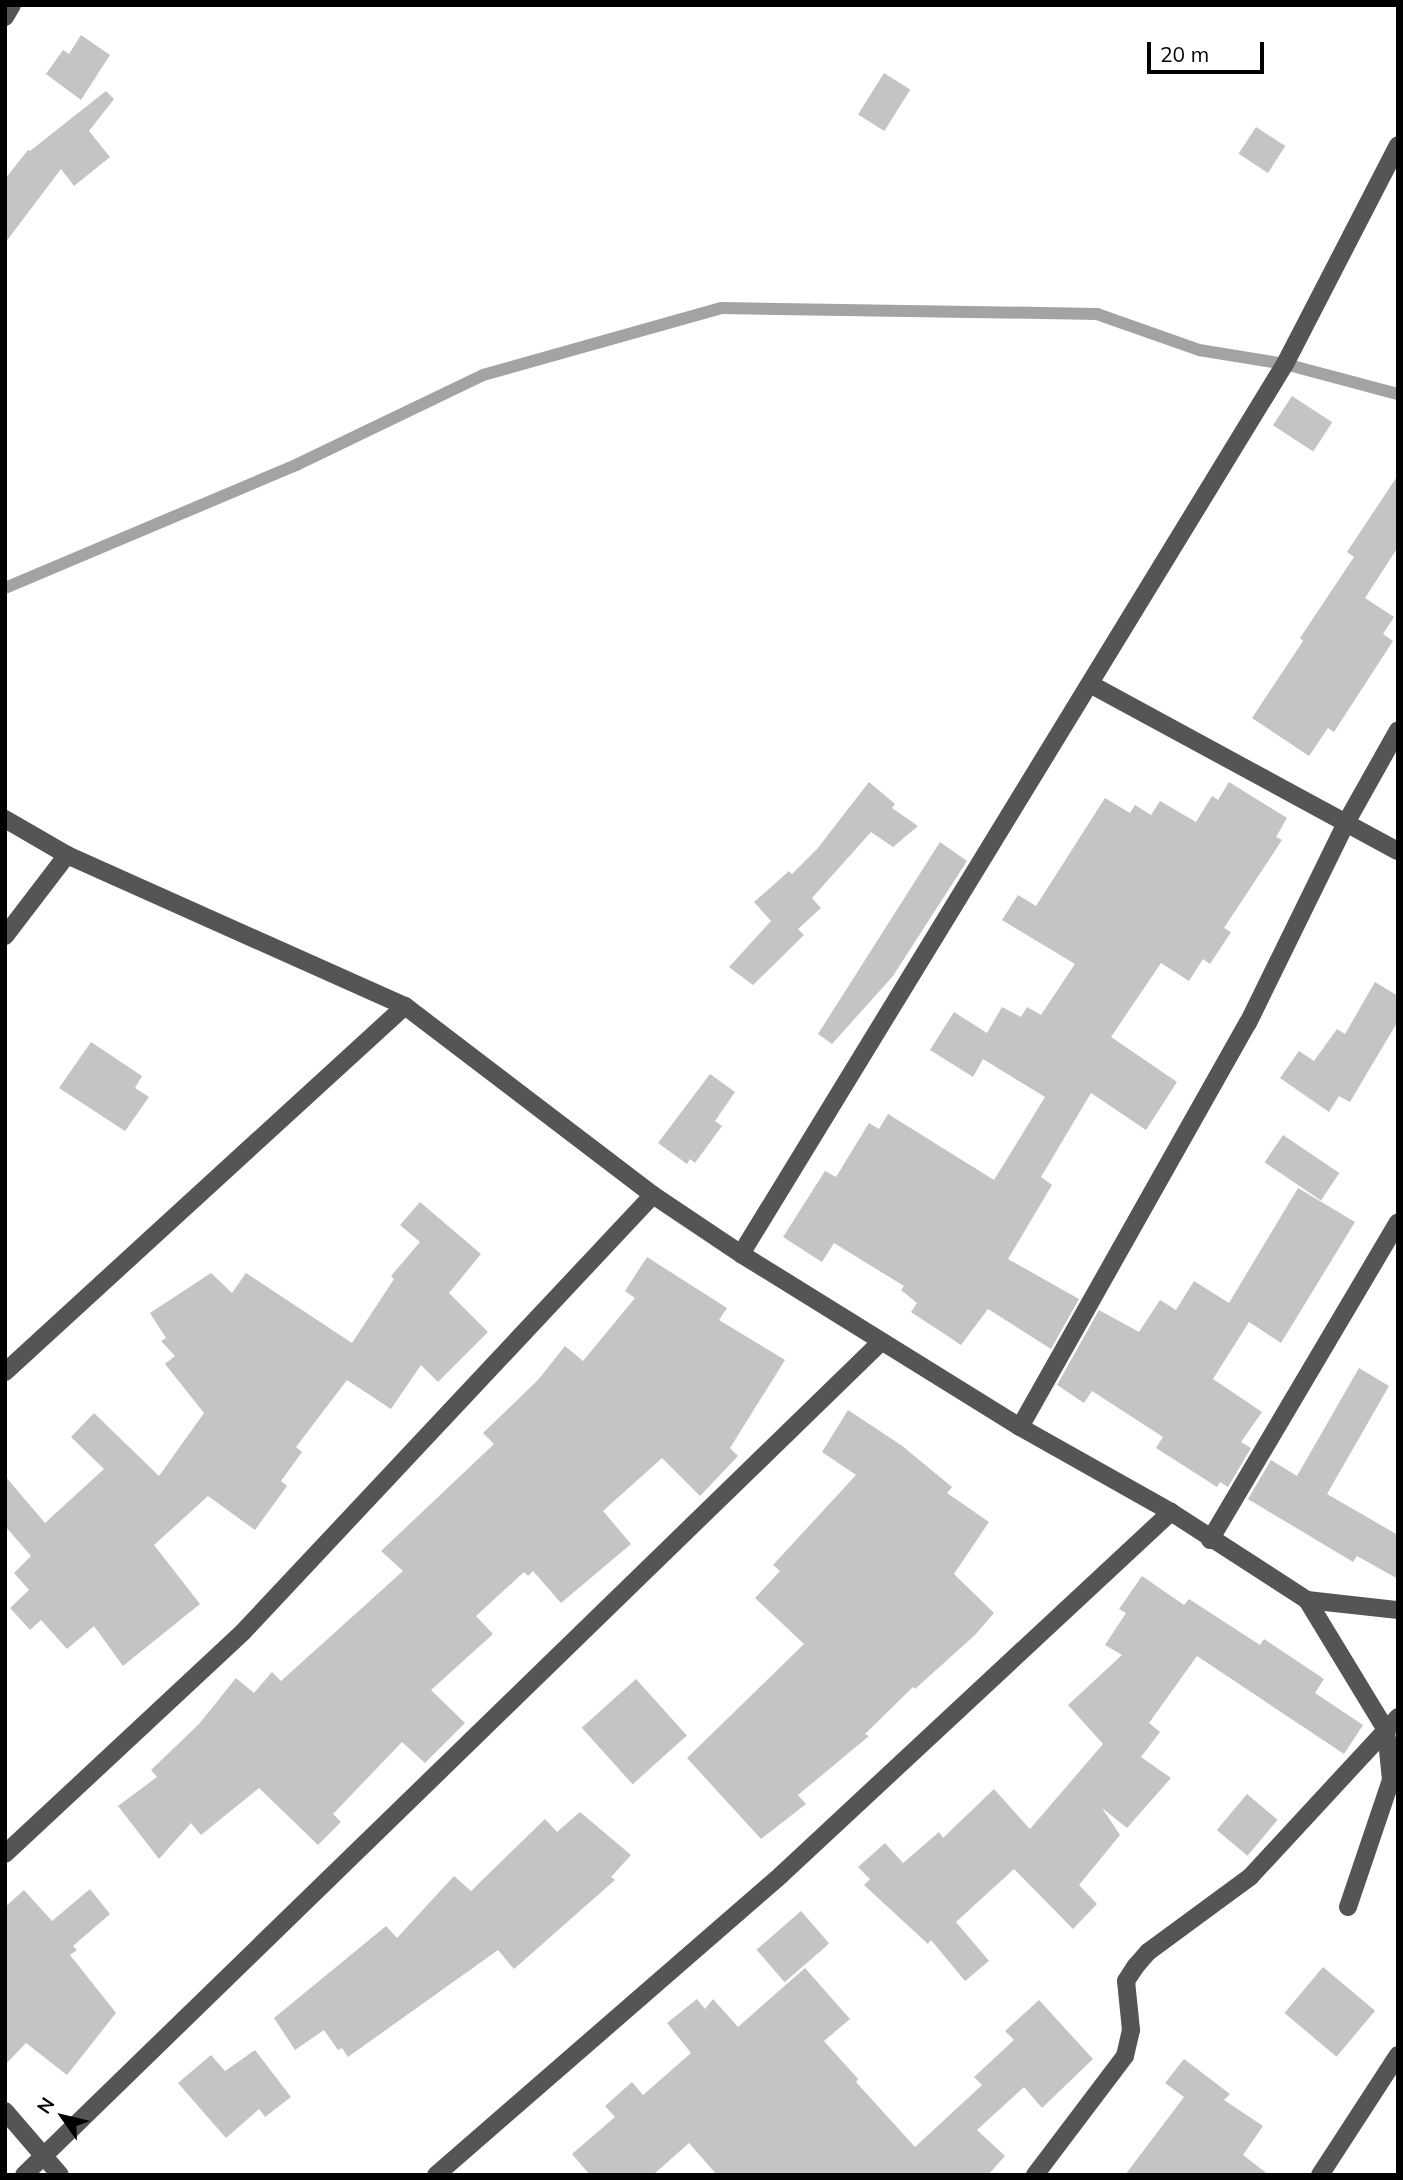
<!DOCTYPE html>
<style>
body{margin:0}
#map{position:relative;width:1403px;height:2180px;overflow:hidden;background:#fff;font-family:Mulish,sans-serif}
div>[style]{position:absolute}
.stream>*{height:12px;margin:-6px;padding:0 6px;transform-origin:6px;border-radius:6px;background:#a3a3a3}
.building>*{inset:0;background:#c4c4c4;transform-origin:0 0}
.minor>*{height:18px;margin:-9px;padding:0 9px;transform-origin:9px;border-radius:9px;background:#555}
span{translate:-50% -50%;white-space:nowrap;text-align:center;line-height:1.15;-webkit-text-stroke:6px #fff;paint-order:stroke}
.frame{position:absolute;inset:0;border:7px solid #000;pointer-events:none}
.north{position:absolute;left:28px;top:2082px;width:70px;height:70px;-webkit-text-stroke:5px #fff;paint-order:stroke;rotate:304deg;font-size:19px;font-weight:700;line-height:28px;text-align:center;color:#000}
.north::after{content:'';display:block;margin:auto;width:24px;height:32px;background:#000;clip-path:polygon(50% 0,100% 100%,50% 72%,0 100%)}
.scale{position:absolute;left:1147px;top:42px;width:117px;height:32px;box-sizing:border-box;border:4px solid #000;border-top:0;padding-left:9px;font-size:21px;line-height:24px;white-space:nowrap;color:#000;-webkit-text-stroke:5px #fff;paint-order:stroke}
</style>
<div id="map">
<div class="stream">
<div style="left:5px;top:588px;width:316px;rotate:-22.9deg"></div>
<div style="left:296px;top:465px;width:208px;rotate:-25.7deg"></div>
<div style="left:483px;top:375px;width:248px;rotate:-15.7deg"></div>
<div style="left:722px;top:308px;width:375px;rotate:0.9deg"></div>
<div style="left:1097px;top:314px;width:108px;rotate:19.4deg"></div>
<div style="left:1199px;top:350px;width:87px;rotate:9.2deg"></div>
<div style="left:1285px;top:364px;width:117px;rotate:14.9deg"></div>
</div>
<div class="building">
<div style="clip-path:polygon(81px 35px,110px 55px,81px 100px,46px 74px,63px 50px,69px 54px)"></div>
<div style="left:884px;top:73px;width:31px;height:49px;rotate:32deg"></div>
<div style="clip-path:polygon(106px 91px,114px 99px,89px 131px,110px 157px,74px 186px,61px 169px,5px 243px,5px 179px,28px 150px,30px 151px)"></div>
<div style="left:1256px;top:127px;width:35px;height:32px;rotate:33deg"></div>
<div style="left:1292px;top:396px;width:48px;height:35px;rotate:33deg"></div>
<div style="clip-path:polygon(1398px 475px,1398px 547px,1365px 598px,1394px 617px,1383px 634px,1393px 641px,1334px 732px,1328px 728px,1309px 756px,1252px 718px,1303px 641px,1300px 638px,1354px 557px,1347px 552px)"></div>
<div style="clip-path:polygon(869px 782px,895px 804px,892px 808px,918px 826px,893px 847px,871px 832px,812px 898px,821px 908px,798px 929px,804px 935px,753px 985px,729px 967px,771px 921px,754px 902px,789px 871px,792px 874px,817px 849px)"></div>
<div style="clip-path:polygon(1229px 782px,1287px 818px,1276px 837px,1282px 840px,1224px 928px,1231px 932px,1210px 964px,1203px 959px,1189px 981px,1161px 963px,1111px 1037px,1177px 1082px,1146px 1130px,1091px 1093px,1041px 1177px,1052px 1185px,1008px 1259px,1079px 1299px,1051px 1349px,988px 1309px,961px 1345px,911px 1312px,917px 1303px,901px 1290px,904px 1286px,834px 1243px,822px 1262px,783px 1237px,825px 1171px,836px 1177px,869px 1123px,879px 1129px,888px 1114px,994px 1180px,1045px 1097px,983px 1059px,973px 1077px,930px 1050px,954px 1012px,987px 1033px,1002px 1007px,1021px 1017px,1027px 1007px,1041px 1015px,1075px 964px,1002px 920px,1018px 895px,1036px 906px,1105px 798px,1130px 813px,1135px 805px,1151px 815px,1160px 801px,1196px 822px,1212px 796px,1218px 800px)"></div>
<div style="clip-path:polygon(940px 842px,967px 861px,893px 976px,832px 1044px,818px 1034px)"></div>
<div style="clip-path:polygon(1375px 982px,1398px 996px,1398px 1021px,1350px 1102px,1339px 1096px,1329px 1112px,1280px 1078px,1299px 1051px,1314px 1061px,1337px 1029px,1345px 1034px)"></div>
<div style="clip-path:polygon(91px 1042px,142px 1076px,135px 1088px,149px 1097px,125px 1131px,59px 1088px)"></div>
<div style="clip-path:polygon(710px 1074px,735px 1092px,715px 1121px,722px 1126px,695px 1163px,690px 1159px,687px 1164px,658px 1143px)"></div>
<div style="left:1283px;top:1135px;width:68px;height:33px;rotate:34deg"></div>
<div style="clip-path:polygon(1298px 1188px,1355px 1222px,1281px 1343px,1249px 1322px,1213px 1379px,1262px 1412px,1241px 1442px,1251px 1448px,1228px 1487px,1220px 1482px,1217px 1487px,1156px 1448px,1163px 1437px,1092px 1391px,1084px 1403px,1057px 1385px,1099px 1310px,1139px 1332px,1160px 1300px,1176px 1310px,1194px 1281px,1229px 1303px)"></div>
<div style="clip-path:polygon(420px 1202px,481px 1254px,449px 1293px,488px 1332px,438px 1382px,421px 1365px,391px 1409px,347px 1380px,296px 1447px,302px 1452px,281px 1481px,287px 1486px,255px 1530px,208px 1496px,154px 1545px,200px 1604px,123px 1666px,94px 1626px,67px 1649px,41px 1620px,30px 1630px,10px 1608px,29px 1590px,14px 1573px,31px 1556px,5px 1526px,5px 1476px,45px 1523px,104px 1469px,71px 1437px,94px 1413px,159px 1476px,204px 1413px,165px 1364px,175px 1356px,161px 1341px,166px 1338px,150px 1313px,211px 1273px,232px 1293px,246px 1273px,352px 1343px,394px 1279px,391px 1276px,420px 1242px,400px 1225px)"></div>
<div style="clip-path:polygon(647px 1257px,727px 1308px,719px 1320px,785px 1360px,730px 1448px,738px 1456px,700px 1496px,662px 1458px,603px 1511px,631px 1544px,561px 1603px,533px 1571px,528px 1576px,524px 1572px,476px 1616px,493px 1634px,431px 1690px,465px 1723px,425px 1763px,402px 1742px,333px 1814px,341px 1822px,318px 1845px,259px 1788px,201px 1835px,191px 1823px,159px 1859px,118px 1806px,157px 1777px,151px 1770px,199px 1724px,236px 1678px,254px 1693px,272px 1672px,281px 1681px,403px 1571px,381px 1551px,494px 1444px,483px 1433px,538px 1380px,565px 1346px,583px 1361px,635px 1298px,625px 1291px)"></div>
<div style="clip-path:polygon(1359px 1368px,1389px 1386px,1327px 1494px,1398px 1535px,1398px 1579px,1357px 1556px,1353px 1562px,1248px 1499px,1271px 1460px,1297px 1476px)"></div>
<div style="clip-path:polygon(848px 1410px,901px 1445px,952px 1487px,947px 1493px,989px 1522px,954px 1574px,994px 1613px,975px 1635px,915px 1689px,913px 1687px,865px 1734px,869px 1736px,798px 1795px,806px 1804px,761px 1839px,687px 1758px,804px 1644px,755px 1598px,780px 1571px,773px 1565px,856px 1475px,822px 1452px)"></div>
<div style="clip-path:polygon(1142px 1576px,1184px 1605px,1189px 1599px,1260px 1645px,1264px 1639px,1324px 1679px,1315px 1693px,1363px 1725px,1344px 1754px,1197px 1656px,1149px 1723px,1160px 1732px,1141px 1757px,1171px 1778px,1127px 1828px,1102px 1808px,1120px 1835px,1079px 1885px,1097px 1904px,1073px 1929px,1014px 1869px,956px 1922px,989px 1961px,965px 1981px,931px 1940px,928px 1944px,864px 1885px,870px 1879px,858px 1867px,885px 1843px,903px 1863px,939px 1832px,943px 1838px,994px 1789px,1030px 1829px,1103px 1744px,1068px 1705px,1122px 1655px,1105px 1645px,1126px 1613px,1119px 1609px)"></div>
<div style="left:636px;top:1679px;width:76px;height:73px;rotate:48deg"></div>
<div style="left:1247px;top:1794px;width:40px;height:47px;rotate:40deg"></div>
<div style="clip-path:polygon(580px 1812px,631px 1855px,611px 1877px,615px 1880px,514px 1969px,498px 1950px,348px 2057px,342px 2048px,338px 2050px,324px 2030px,295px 2050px,274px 2018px,386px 1926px,397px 1938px,454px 1876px,471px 1891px,545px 1819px,557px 1832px)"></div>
<div style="clip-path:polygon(90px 1889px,110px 1914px,73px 1946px,77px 1950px,70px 1955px,116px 2013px,67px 2075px,26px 2043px,5px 2065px,5px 1907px,24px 1890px,52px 1921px)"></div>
<div style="left:801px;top:1911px;width:43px;height:59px;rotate:49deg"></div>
<div style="left:1323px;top:1967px;width:68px;height:60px;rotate:40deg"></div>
<div style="clip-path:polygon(805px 1968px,850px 2019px,824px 2041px,858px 2079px,856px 2082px,915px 2147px,982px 2085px,974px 2077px,1014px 2040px,1005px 2031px,1039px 2000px,1093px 2059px,1042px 2108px,1024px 2087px,977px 2130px,1005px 2156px,988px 2175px,717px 2175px,689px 2143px,653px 2175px,590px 2175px,572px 2154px,615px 2117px,605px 2106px,632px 2082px,643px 2095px,691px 2053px,667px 2023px,697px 1999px,705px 2009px,713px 1999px,738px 2027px)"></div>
<div style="clip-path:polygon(255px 2050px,291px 2097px,265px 2117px,259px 2109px,226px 2138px,178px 2083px,211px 2055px,225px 2071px)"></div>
<div style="clip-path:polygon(1184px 2059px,1230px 2094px,1224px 2100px,1263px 2126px,1243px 2155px,1269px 2175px,1125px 2175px,1184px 2097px,1165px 2083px)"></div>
</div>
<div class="minor">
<div style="left:5px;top:17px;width:14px;rotate:-60deg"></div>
<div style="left:1090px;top:684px;width:350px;rotate:28.5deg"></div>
<div style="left:5px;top:819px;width:72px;rotate:30.1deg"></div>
<div style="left:67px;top:855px;width:370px;rotate:24.1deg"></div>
<div style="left:405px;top:1006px;width:312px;rotate:37.3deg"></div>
<div style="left:653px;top:1195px;width:106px;rotate:33.8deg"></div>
<div style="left:741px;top:1254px;width:328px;rotate:31.8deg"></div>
<div style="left:1020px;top:1427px;width:173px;rotate:29.4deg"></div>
<div style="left:1171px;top:1512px;width:162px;rotate:32.9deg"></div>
<div style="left:1307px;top:1600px;width:92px;rotate:6.3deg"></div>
<div style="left:5px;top:936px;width:102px;rotate:-52.6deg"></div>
<div style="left:741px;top:1254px;width:1043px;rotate:-58.57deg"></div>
<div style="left:1285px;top:364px;width:246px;rotate:-62.7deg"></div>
<div style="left:5px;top:1372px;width:542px;rotate:-42.46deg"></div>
<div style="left:1020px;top:1427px;width:464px;rotate:-60.6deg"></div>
<div style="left:1248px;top:1023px;width:225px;rotate:-63.9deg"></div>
<div style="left:1347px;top:821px;width:104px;rotate:-60.7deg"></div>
<div style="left:1210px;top:1540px;width:369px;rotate:-59.4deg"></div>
<div style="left:1307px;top:1600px;width:152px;rotate:58.7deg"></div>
<div style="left:1386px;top:1730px;width:50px;rotate:84.3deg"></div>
<div style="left:1391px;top:1780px;width:134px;rotate:108.7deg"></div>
<div style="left:5px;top:1854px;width:325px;rotate:-43deg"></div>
<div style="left:243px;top:1632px;width:599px;rotate:-46.83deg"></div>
<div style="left:5px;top:2111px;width:84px;rotate:49.3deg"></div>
<div style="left:24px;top:2175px;width:1194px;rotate:-44.19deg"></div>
<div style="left:436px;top:2175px;width:457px;rotate:-41deg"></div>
<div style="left:781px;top:1875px;width:533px;rotate:-42.95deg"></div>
<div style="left:1035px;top:2175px;width:149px;rotate:-52.9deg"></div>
<div style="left:1125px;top:2056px;width:27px;rotate:-77deg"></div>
<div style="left:1131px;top:2030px;width:49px;rotate:-95.8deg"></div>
<div style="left:1126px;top:1981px;width:17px;rotate:-57deg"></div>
<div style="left:1135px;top:1967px;width:20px;rotate:-49deg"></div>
<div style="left:1148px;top:1952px;width:127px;rotate:-36.3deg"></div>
<div style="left:1250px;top:1877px;width:218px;rotate:-47.2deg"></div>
<div style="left:1320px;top:2175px;width:143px;rotate:-57deg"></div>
</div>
<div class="frame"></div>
<div class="north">N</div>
<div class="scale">20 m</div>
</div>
